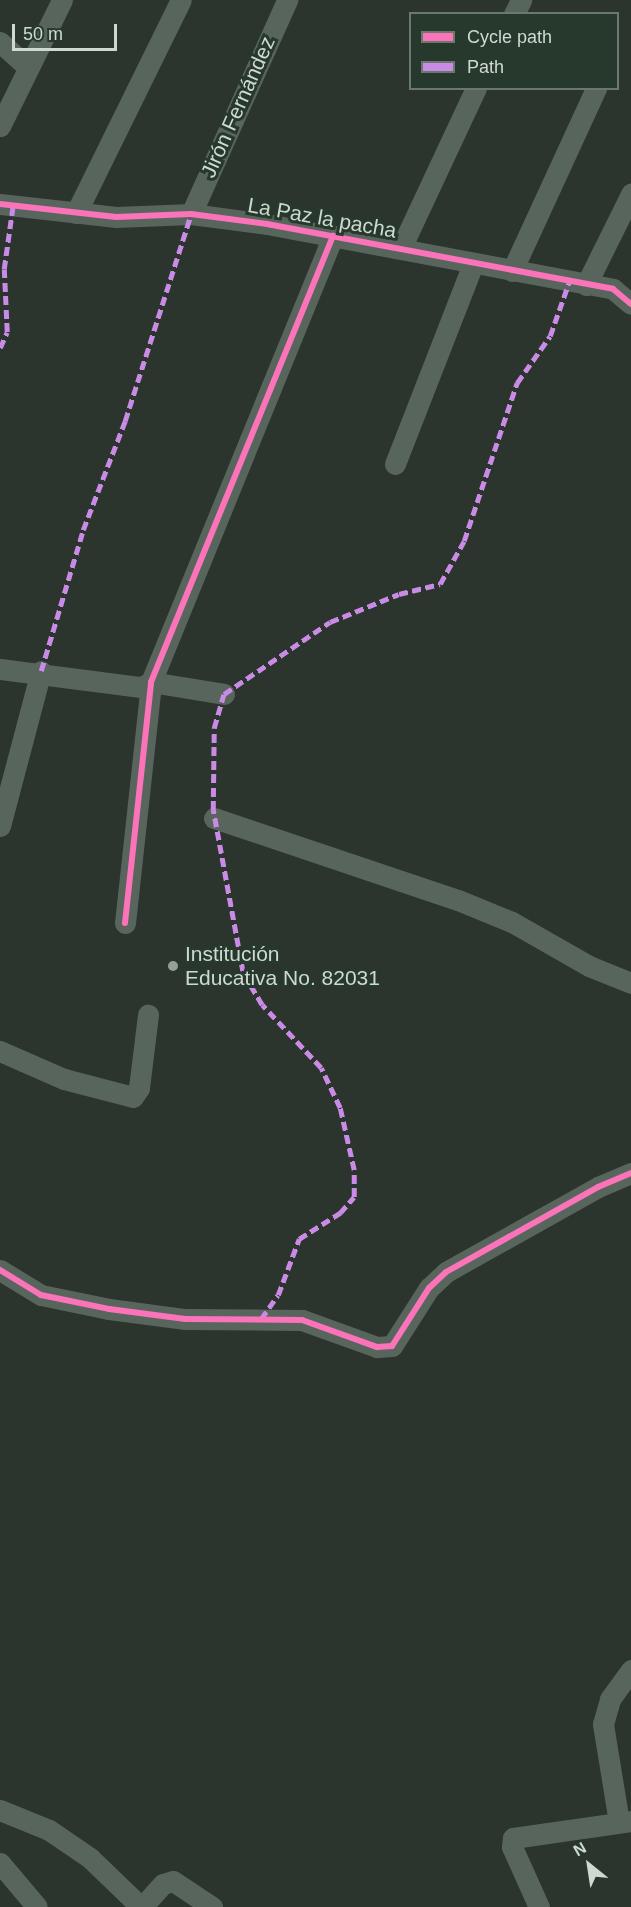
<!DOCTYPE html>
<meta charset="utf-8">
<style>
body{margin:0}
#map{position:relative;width:631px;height:1907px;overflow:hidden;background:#2b342d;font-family:Arial,sans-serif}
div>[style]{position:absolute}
.minor>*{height:21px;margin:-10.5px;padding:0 10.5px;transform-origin:10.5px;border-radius:10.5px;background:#58655d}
.quiet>*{height:4.5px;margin-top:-2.25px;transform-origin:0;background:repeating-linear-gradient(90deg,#ca8be6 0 9px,transparent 0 13.5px)}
.cycleway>*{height:6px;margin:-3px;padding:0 3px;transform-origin:3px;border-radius:3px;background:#fb73b8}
.dots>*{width:16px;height:16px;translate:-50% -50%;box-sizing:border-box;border:3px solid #27382c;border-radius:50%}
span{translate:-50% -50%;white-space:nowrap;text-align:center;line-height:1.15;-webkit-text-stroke:6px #27382c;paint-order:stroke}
.street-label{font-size:21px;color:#cfd9d1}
.poi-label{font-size:21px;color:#cfd9d1}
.left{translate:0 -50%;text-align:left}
.legend{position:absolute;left:409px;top:12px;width:210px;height:78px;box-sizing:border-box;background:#27382c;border:2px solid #6a786e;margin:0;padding:8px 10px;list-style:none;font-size:18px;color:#cfd9d1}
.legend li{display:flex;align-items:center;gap:12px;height:30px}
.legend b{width:30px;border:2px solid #6a786e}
.north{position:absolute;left:559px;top:1835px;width:60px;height:60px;-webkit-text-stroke:4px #27382c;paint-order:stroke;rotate:330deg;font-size:16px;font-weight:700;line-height:24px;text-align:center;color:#cfd9d1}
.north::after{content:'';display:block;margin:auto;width:21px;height:27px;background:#cfd9d1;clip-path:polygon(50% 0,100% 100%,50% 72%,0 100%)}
.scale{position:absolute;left:12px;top:24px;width:105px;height:27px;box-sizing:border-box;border:3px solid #cfd9d1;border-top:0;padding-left:8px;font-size:18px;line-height:21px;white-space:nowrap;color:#cfd9d1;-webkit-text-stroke:4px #27382c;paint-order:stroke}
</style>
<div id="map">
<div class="minor">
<div style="left:514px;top:14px;width:16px;rotate:-63deg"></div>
<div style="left:0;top:42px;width:36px;rotate:42deg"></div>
<div style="left:0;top:126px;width:140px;rotate:-63.8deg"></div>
<div style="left:0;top:204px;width:117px;rotate:6.4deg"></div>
<div style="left:116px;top:217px;width:75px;rotate:-2.3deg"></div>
<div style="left:191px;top:214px;width:77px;rotate:7.5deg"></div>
<div style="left:267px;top:224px;width:352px;rotate:10.6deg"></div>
<div style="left:613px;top:289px;width:23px;rotate:40deg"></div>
<div style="left:76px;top:213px;width:237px;rotate:-63.8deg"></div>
<div style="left:191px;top:214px;width:235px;rotate:-65.8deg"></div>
<div style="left:401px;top:248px;width:177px;rotate:-64.9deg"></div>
<div style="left:512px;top:271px;width:201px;rotate:-65.3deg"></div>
<div style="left:586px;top:285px;width:102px;rotate:-63.7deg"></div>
<div style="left:395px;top:464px;width:215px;rotate:-68.7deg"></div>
<div style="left:0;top:669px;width:142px;rotate:7.3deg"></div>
<div style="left:141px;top:687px;width:11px;rotate:-27deg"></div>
<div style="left:151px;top:682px;width:74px;rotate:9.3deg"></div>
<div style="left:214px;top:818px;width:257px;rotate:18.6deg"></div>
<div style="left:458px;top:900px;width:58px;rotate:22.2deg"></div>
<div style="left:512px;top:922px;width:89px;rotate:29.7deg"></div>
<div style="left:589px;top:966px;width:45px;rotate:22deg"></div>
<div style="left:0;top:826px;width:160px;rotate:-75.2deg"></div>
<div style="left:125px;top:923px;width:242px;rotate:-83.8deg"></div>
<div style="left:151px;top:682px;width:482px;rotate:-67.8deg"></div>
<div style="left:0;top:1051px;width:70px;rotate:23.6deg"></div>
<div style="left:64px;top:1079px;width:71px;rotate:14.6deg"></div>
<div style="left:133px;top:1097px;width:11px;rotate:-56deg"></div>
<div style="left:139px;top:1088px;width:74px;rotate:-83deg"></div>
<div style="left:0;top:1270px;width:48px;rotate:31.4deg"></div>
<div style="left:41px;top:1295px;width:69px;rotate:11.6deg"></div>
<div style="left:109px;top:1309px;width:77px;rotate:7.5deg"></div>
<div style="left:185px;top:1319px;width:117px;rotate:0.5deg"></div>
<div style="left:302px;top:1320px;width:80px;rotate:19.8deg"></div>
<div style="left:377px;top:1347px;width:15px;rotate:-4deg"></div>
<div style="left:392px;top:1346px;width:69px;rotate:-57.5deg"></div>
<div style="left:429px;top:1288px;width:23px;rotate:-43deg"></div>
<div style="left:446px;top:1272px;width:174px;rotate:-29.2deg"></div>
<div style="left:598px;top:1187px;width:36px;rotate:-23deg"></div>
<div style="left:0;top:1810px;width:53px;rotate:22.2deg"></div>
<div style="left:49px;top:1830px;width:50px;rotate:34.3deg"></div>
<div style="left:90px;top:1858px;width:71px;rotate:43.9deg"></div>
<div style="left:619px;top:1822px;width:99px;rotate:-99.3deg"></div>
<div style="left:603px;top:1724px;width:26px;rotate:-74deg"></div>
<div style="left:610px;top:1699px;width:36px;rotate:-54deg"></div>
<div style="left:0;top:1863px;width:57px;rotate:49.9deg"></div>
<div style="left:142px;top:1907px;width:31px;rotate:-48deg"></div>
<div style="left:163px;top:1884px;width:10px;rotate:-17deg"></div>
<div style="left:173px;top:1881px;width:47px;rotate:33.7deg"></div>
<div style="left:539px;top:1907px;width:66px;rotate:-114.2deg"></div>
<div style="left:512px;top:1847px;width:9px;rotate:-84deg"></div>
<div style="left:513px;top:1838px;width:119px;rotate:-8.2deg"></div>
</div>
<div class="quiet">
<div style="left:0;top:348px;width:17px;rotate:-66deg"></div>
<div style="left:7px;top:332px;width:63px;rotate:-92.7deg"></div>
<div style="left:4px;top:269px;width:65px;rotate:-82deg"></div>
<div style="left:41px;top:671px;width:147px;rotate:-73.4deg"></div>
<div style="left:83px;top:530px;width:117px;rotate:-68.9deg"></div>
<div style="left:125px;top:421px;width:217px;rotate:-72.3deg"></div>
<div style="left:261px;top:1319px;width:29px;rotate:-55deg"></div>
<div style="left:278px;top:1295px;width:60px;rotate:-69.4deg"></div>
<div style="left:299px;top:1239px;width:49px;rotate:-32.4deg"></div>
<div style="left:340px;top:1213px;width:21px;rotate:-49deg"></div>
<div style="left:354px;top:1197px;width:27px;rotate:-90deg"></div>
<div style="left:354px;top:1170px;width:64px;rotate:-102.7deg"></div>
<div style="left:340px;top:1108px;width:44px;rotate:-115.4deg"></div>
<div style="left:321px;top:1068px;width:86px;rotate:-133.1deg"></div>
<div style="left:262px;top:1005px;width:37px;rotate:-121deg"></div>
<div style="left:243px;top:973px;width:166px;rotate:-100.4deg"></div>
<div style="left:213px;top:810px;width:82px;rotate:-89.3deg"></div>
<div style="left:214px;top:728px;width:35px;rotate:-74deg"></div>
<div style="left:224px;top:694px;width:128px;rotate:-34.2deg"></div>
<div style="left:330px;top:622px;width:74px;rotate:-22.1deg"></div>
<div style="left:399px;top:594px;width:42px;rotate:-13.7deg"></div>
<div style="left:440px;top:584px;width:49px;rotate:-60.8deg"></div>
<div style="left:464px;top:541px;width:167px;rotate:-71.5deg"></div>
<div style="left:517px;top:383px;width:57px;rotate:-54.9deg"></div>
<div style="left:550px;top:336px;width:57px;rotate:-70.6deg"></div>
</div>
<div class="cycleway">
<div style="left:0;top:204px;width:117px;rotate:6.4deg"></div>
<div style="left:116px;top:217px;width:75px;rotate:-2.3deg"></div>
<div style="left:191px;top:214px;width:77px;rotate:7.5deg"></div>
<div style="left:267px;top:224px;width:352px;rotate:10.6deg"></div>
<div style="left:613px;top:289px;width:23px;rotate:40deg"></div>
<div style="left:125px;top:923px;width:242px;rotate:-83.8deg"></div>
<div style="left:151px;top:682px;width:482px;rotate:-67.8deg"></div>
<div style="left:0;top:1270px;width:48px;rotate:31.4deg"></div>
<div style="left:41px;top:1295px;width:69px;rotate:11.6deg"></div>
<div style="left:109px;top:1309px;width:77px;rotate:7.5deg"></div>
<div style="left:185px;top:1319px;width:117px;rotate:0.5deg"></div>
<div style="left:302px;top:1320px;width:80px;rotate:19.8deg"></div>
<div style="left:377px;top:1347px;width:15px;rotate:-4deg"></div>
<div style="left:392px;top:1346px;width:69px;rotate:-57.5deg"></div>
<div style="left:429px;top:1288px;width:23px;rotate:-43deg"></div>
<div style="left:446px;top:1272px;width:174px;rotate:-29.2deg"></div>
<div style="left:598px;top:1187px;width:36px;rotate:-23deg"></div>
</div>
<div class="dots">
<div style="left:173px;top:966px;background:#969f98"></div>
</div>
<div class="street-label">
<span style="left:238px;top:107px;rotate:-66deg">Jirón Fernández</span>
<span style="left:322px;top:218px;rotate:10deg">La Paz la pacha</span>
</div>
<div class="poi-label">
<span class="left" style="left:185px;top:966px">Institución<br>Educativa No. 82031</span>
</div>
<ul class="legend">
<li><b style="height:8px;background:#fb73b8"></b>Cycle path</li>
<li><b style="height:8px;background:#ca8be6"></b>Path</li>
</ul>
<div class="north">N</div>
<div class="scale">50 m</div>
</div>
